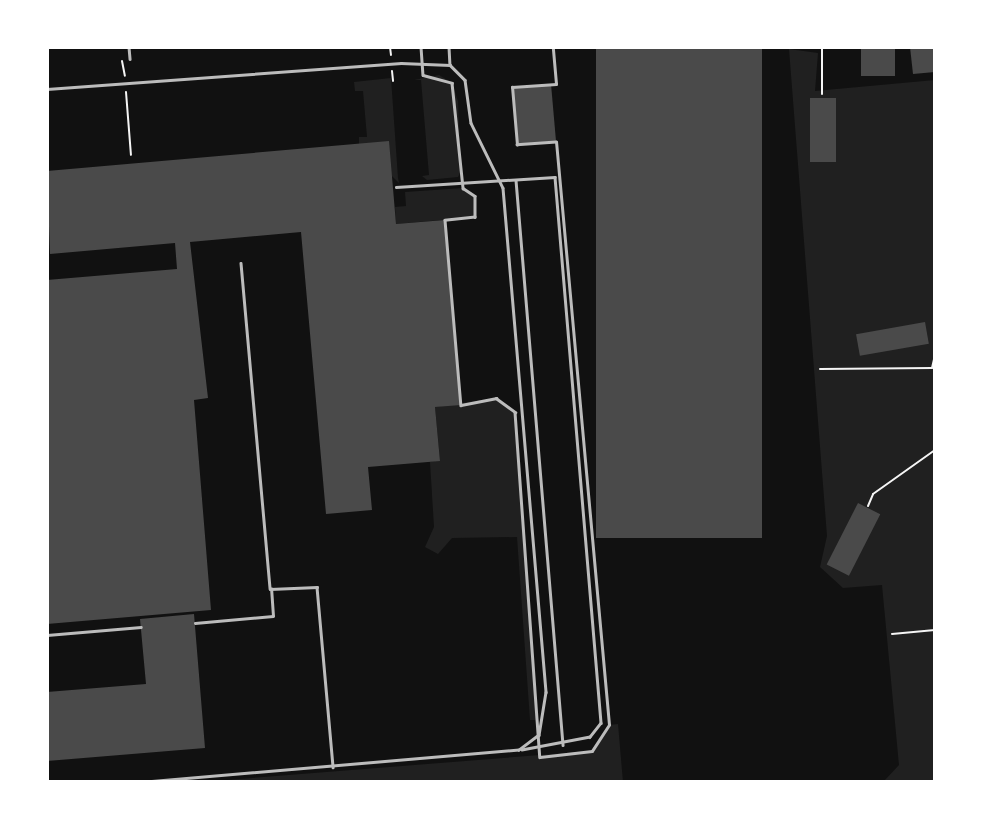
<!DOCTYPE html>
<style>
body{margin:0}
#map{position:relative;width:982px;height:829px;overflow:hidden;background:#111;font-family:"Noto Sans",sans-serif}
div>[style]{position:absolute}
.green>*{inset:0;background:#202020}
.building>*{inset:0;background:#4a4a4a;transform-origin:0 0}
.path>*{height:2px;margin:-1px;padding:0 1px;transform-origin:1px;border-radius:1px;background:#f5f5f5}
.service>*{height:2.5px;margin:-1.25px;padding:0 1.25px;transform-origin:1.25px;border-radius:1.25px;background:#bcbcbc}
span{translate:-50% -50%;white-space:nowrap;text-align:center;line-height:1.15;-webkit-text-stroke:5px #fff;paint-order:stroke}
.frame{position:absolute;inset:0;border:49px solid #fff;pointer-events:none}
</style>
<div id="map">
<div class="green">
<div style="clip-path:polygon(789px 49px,818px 53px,815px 91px,935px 80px,935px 782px,800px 782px,885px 780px,899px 765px,882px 585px,843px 588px,820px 567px,827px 536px)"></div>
<div style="clip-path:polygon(439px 75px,452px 83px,458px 101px,461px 171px,458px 177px,427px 180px,422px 176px,429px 175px,421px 80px,414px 80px)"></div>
<div style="clip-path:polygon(391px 78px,398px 178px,399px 183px,359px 144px,359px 137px,367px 137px,363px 91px,355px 91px,354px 82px)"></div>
<div style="clip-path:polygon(463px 188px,475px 196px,475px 217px,396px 224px,395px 207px,406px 206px,405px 192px)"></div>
<div style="clip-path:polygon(496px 398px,515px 412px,538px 720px,530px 720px,517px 537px,452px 538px,438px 554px,425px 547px,434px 527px,430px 462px,440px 460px,435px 407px)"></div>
<div style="clip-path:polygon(618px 724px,623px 782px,201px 782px,591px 751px,609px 725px)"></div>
</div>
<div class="building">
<div style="left:596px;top:47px;width:166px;height:491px"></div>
<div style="left:861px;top:47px;width:34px;height:29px"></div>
<div style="clip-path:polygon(910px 47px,935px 47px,935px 72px,913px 74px)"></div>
<div style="left:551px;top:84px;width:58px;height:39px;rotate:85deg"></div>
<div style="left:810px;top:98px;width:26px;height:64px"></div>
<div style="clip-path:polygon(389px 141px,396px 224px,445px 220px,461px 405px,435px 407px,440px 461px,368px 467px,372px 510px,326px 514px,301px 232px,190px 242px,208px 398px,194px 400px,211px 610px,47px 624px,47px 280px,177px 269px,175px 243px,50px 254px,47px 171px)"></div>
<div style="left:925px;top:322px;width:22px;height:70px;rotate:80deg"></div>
<div style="left:858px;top:503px;width:25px;height:69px;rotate:27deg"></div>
<div style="clip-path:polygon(194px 614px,205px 748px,47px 761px,47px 692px,146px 684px,140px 619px)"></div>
</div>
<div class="path">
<div style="left:390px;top:47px;width:8px;rotate:83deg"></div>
<div style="left:822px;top:47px;width:47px;rotate:90deg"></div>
<div style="left:122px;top:61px;width:15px;rotate:79deg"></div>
<div style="left:392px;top:71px;width:10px;rotate:84deg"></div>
<div style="left:126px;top:92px;width:63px;rotate:85.5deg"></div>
<div style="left:935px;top:368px;width:25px;rotate:90deg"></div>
<div style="left:820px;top:369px;width:112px;rotate:-0.5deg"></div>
<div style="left:932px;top:368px;width:13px;rotate:-77deg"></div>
<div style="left:868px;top:506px;width:13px;rotate:-67deg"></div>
<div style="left:873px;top:494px;width:76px;rotate:-35.4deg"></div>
<div style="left:892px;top:634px;width:43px;rotate:-5.3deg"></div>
</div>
<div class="service">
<div style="left:129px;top:47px;width:12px;rotate:85deg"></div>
<div style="left:421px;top:47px;width:28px;rotate:86deg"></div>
<div style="left:423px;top:75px;width:30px;rotate:15deg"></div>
<div style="left:452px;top:83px;width:106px;rotate:84deg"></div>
<div style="left:463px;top:188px;width:14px;rotate:34deg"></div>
<div style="left:475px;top:196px;width:21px;rotate:90deg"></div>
<div style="left:475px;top:217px;width:30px;rotate:174deg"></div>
<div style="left:445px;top:220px;width:186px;rotate:85.1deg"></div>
<div style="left:461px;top:405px;width:36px;rotate:-11deg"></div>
<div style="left:496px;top:398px;width:24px;rotate:36deg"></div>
<div style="left:515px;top:412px;width:346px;rotate:85.9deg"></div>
<div style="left:540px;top:757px;width:52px;rotate:-6.6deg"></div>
<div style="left:592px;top:751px;width:31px;rotate:-57deg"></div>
<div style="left:609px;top:725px;width:585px;rotate:-95.19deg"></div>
<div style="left:556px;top:142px;width:39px;rotate:176deg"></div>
<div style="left:517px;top:145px;width:58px;rotate:-94.9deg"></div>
<div style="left:512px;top:87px;width:44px;rotate:-3.9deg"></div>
<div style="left:556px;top:84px;width:37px;rotate:-95deg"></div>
<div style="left:449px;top:47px;width:18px;rotate:87deg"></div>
<div style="left:47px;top:89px;width:355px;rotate:-4.2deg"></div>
<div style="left:401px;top:63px;width:49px;rotate:2.3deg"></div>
<div style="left:450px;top:65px;width:21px;rotate:45deg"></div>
<div style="left:465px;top:80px;width:43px;rotate:82.1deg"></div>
<div style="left:471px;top:123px;width:72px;rotate:63.8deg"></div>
<div style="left:503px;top:188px;width:506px;rotate:85.12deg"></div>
<div style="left:546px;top:692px;width:44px;rotate:99.2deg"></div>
<div style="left:539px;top:735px;width:25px;rotate:143deg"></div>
<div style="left:519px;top:750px;width:371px;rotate:175.1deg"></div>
<div style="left:516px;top:180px;width:567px;rotate:85.24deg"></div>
<div style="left:396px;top:187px;width:159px;rotate:-3.6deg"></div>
<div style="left:555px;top:177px;width:548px;rotate:85.18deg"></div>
<div style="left:601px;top:723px;width:18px;rotate:128deg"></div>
<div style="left:590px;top:737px;width:69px;rotate:169.2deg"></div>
<div style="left:241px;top:263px;width:327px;rotate:84.9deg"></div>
<div style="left:270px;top:589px;width:47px;rotate:-2.4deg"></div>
<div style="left:317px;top:587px;width:181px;rotate:84.9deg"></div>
<div style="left:195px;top:623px;width:78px;rotate:-5.1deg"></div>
<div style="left:273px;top:616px;width:27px;rotate:-94deg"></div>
<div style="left:47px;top:635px;width:94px;rotate:-4.9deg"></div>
</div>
<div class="frame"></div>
</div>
